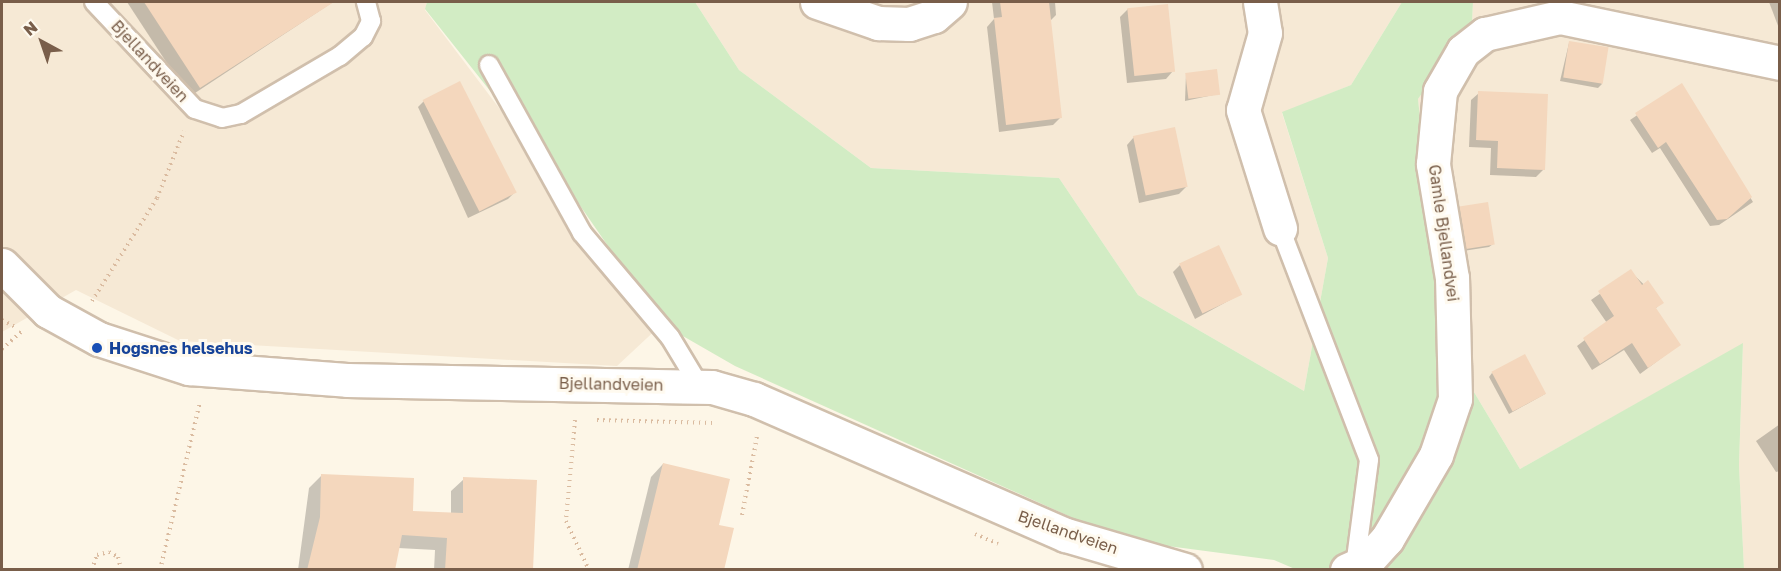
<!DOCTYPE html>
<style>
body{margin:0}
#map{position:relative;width:1781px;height:571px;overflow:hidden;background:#fdf6e7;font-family:"Golos Text",sans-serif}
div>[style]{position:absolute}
.residential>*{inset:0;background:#f6e9d5}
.green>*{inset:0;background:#d2ecc4}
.shadow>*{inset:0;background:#0003}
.building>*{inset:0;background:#f4d7bd;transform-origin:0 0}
.path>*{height:4px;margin-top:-2px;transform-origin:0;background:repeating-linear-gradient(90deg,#dabba0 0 1.5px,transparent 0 6px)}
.roads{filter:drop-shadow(2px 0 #d0bfac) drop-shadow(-2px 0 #d0bfac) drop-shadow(0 2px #d0bfac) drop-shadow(0 -2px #d0bfac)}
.service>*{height:18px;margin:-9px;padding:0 9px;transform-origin:9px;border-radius:9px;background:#fff}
.minor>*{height:33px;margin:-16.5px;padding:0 16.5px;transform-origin:16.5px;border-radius:16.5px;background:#fff}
.dots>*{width:16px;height:16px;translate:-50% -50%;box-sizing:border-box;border:3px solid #fffaef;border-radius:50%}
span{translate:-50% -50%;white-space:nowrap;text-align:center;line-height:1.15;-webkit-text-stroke:6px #fffaef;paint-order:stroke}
.street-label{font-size:16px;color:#795e4a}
.transit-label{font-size:16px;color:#164399;font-weight:700}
.left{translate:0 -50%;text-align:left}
.frame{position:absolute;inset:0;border:3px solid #795e4a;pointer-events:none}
.north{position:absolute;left:12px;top:12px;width:60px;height:60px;-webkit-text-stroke:4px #fffaef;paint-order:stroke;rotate:320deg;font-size:16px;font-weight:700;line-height:24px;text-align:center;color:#795e4a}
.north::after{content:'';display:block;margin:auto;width:21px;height:27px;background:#795e4a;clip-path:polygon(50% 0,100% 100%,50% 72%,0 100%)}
</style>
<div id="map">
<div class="residential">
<div style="clip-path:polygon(2px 2px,427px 2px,425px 10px,662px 324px,617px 366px,180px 341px,76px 290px,2px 332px)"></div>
<div style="clip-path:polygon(695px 2px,1402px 2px,1351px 85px,1282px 113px,1328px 258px,1304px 391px,1138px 295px,1059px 178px,871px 168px,739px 70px)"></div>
<div style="clip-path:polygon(1473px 2px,1779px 2px,1779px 569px,1744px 569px,1739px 465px,1743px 344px,1520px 469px,1444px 342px,1418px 99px,1472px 23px)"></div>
</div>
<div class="green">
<div style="clip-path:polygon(427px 2px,695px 2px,739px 70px,871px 168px,1059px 178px,1138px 295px,1304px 391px,1328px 258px,1282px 112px,1351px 85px,1402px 2px,1473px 2px,1472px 23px,1418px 99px,1444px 342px,1520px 469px,1743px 343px,1739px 465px,1744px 569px,1295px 569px,1274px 560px,1122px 540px,735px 366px,662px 324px,572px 194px,425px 9px)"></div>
</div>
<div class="shadow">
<div style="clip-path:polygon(127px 2px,333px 2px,189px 97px)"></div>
<div style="clip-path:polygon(992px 2px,1055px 2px,1056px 15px,1049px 22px,1060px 118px,1053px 125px,999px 132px,987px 27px,994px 19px)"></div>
<div style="clip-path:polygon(1769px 2px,1780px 2px,1780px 31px)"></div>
<div style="clip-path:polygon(1128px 9px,1173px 71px,1166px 79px,1127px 83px,1120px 17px)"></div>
<div style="clip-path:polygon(1569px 43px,1602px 84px,1598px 88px,1560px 81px)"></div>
<div style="clip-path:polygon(1186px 74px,1218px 94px,1185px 101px)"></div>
<div style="clip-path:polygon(1682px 85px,1753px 202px,1719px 225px,1710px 226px,1660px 148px,1652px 153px,1630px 120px)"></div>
<div style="clip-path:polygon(1479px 93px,1544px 169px,1536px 177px,1490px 175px,1491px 148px,1469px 147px,1471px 100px)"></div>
<div style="clip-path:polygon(424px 101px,514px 193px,508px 199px,468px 218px,418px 107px)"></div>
<div style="clip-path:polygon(1134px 137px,1186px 187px,1179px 194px,1139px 203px,1127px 145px)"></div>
<div style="clip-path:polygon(1460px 208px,1493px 244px,1489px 247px,1463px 251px)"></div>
<div style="clip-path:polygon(1180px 265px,1241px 294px,1195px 319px,1173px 272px)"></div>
<div style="clip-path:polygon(1631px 272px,1662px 302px,1655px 309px,1679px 345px,1640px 374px,1624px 350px,1592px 370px,1577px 346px,1607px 323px,1591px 300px)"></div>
<div style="clip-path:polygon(1492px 373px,1545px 394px,1509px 414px,1489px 377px)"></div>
<div style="clip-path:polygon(1780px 424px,1780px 471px,1776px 472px,1756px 441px)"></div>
<div style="clip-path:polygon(663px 464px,717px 526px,722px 570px,628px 570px,651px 477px)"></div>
<div style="clip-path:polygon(322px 475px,412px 512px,451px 514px,451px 491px,464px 479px,531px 570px,434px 570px,435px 550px,398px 548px,393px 570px,298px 570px,309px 488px)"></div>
</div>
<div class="building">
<div style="clip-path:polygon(144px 2px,334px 2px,200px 88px)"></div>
<div style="clip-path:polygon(1000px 2px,1049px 2px,1062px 118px,1006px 125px,994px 18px,1002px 17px)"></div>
<div style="left:1168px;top:4px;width:68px;height:41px;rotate:84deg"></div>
<div style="left:1569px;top:41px;width:40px;height:37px;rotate:9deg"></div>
<div style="left:1217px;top:69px;width:26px;height:32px;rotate:83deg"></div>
<div style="left:460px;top:81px;width:125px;height:42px;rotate:63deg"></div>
<div style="clip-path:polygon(1682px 83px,1752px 197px,1727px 219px,1717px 220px,1666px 142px,1658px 148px,1635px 113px)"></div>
<div style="clip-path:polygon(1478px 91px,1548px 94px,1545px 170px,1497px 168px,1498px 141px,1476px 140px)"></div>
<div style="left:1175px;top:127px;width:61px;height:43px;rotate:78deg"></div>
<div style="left:1488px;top:202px;width:43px;height:29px;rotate:81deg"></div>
<div style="left:1219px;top:245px;width:55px;height:44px;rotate:65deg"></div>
<div style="clip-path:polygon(1631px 269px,1642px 285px,1648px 280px,1664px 303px,1656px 308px,1681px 345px,1648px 368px,1632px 343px,1600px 364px,1583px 338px,1614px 316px,1598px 291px)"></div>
<div style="left:1525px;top:354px;width:45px;height:38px;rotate:62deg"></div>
<div style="clip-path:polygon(663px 463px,730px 479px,719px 525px,734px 528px,724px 570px,637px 570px)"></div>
<div style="clip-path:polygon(321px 474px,414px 478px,413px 511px,463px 513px,463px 477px,537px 480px,533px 570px,445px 570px,447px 538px,402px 535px,395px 570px,307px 570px,320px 517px)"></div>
</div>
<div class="path">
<div style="left:92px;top:301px;width:122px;rotate:-57.7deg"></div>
<div style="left:157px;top:198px;width:72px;rotate:-68.1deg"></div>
<div style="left:2px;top:320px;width:15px;rotate:28deg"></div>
<div style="left:2px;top:349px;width:27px;rotate:-42deg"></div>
<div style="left:575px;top:420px;width:101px;rotate:95.1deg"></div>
<div style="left:566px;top:521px;width:54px;rotate:64.9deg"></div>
<div style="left:597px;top:420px;width:115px;rotate:1.5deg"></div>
<div style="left:742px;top:515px;width:80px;rotate:-79.2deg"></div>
<div style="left:975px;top:534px;width:25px;rotate:23deg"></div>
<div style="left:92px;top:570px;width:16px;rotate:-72deg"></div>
<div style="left:97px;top:555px;width:12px;rotate:-14deg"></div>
<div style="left:109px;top:552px;width:10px;rotate:29deg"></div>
<div style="left:118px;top:557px;width:13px;rotate:77deg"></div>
<div style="left:160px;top:570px;width:173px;rotate:-76.6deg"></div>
</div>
<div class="roads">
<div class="service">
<div style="left:94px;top:2px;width:147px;rotate:46.7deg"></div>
<div style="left:195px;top:109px;width:28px;rotate:18deg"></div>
<div style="left:222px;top:118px;width:19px;rotate:-12deg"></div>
<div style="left:241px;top:114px;width:115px;rotate:-30.4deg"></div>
<div style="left:340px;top:56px;width:30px;rotate:-40deg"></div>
<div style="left:363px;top:37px;width:18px;rotate:-63deg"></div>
<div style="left:371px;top:21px;width:20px;rotate:-105deg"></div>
<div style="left:489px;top:65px;width:192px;rotate:61deg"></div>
<div style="left:582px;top:233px;width:136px;rotate:49.8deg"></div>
<div style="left:670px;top:337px;width:56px;rotate:58.9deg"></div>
<div style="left:1280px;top:228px;width:248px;rotate:69deg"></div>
<div style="left:1369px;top:460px;width:107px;rotate:97.5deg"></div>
</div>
<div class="minor">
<div style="left:817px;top:2px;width:65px;rotate:19deg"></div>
<div style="left:878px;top:23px;width:31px;rotate:2deg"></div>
<div style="left:909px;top:24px;width:26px;rotate:-18deg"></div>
<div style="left:934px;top:16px;width:21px;rotate:-41deg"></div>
<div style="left:1260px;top:2px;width:31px;rotate:81deg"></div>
<div style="left:1265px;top:33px;width:80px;rotate:105.9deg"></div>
<div style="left:1243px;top:110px;width:124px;rotate:72.6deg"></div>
<div style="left:2px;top:265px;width:65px;rotate:45deg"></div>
<div style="left:48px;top:311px;width:58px;rotate:28.8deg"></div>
<div style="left:99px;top:339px;width:95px;rotate:17.9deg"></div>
<div style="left:189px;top:368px;width:158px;rotate:4.3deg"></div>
<div style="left:347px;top:380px;width:365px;rotate:1.1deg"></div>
<div style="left:712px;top:387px;width:44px;rotate:15.9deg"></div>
<div style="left:754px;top:399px;width:340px;rotate:23.6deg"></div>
<div style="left:1066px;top:535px;width:124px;rotate:16.4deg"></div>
<div style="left:1347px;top:570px;width:22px;rotate:-24deg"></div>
<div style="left:1367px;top:561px;width:30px;rotate:-48deg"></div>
<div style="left:1387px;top:539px;width:97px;rotate:-59.7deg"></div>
<div style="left:1436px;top:455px;width:59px;rotate:-71.3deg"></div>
<div style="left:1455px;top:399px;width:121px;rotate:-91.4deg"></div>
<div style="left:1452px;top:278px;width:116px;rotate:-99.5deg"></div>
<div style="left:1433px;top:164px;width:73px;rotate:-84.5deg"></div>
<div style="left:1440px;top:91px;width:46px;rotate:-60.1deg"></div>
<div style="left:1463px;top:51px;width:28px;rotate:-38deg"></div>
<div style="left:1485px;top:34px;width:77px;rotate:-12.8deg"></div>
<div style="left:1560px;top:17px;width:225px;rotate:11.8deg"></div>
</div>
</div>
<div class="dots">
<div style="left:97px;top:348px;background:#1a4fb4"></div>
</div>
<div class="street-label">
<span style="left:150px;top:61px;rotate:47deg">Bjellandveien</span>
<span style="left:1444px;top:233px;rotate:82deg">Gamle Bjellandvei</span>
<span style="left:611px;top:384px;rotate:1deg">Bjellandveien</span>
<span style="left:1068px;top:532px;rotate:19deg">Bjellandveien</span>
</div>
<div class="transit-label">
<span class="left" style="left:109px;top:348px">Hogsnes helsehus</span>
</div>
<div class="frame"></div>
<div class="north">N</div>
</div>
